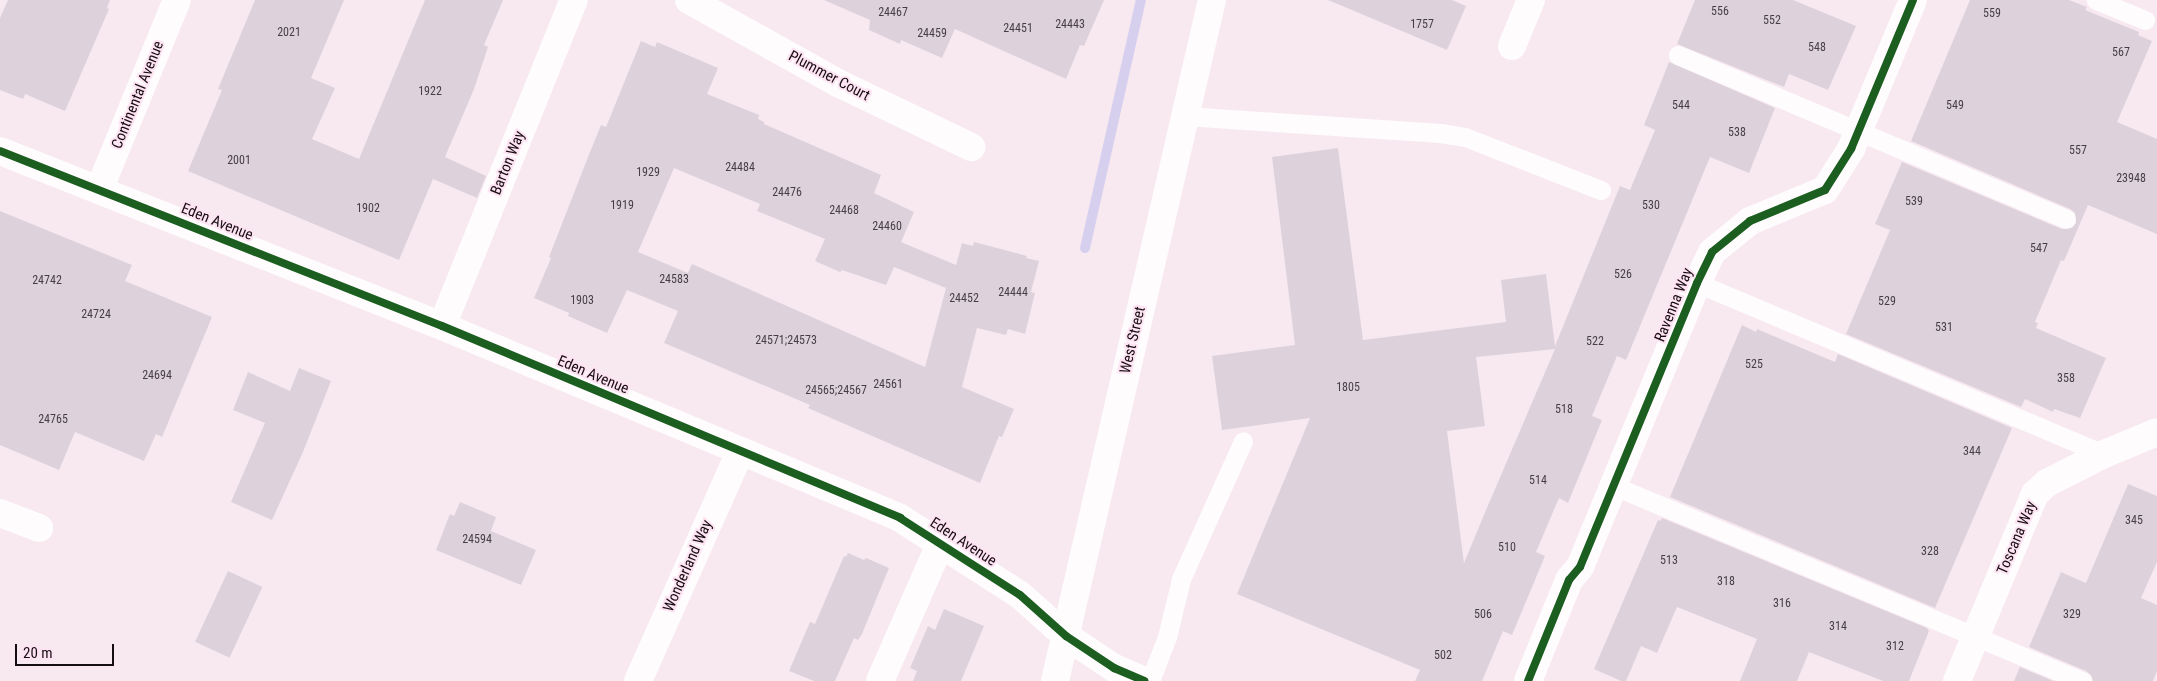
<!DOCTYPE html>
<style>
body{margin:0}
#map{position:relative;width:2157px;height:681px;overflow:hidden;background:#f8e9f1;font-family:"Roboto Condensed",sans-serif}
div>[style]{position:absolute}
.stream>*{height:10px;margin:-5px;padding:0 5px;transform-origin:5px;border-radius:5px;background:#d6cfee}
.building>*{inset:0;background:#ddd2dc;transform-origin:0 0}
.service>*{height:19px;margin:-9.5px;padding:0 9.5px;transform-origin:9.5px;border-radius:9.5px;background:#fefcfd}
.minor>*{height:28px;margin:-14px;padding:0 14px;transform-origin:14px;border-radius:14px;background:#fefcfd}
.tertiary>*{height:28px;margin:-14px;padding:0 14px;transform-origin:14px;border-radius:14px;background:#fefcfd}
.cycleway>*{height:8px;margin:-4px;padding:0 4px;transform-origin:4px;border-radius:4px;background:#1b5e20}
span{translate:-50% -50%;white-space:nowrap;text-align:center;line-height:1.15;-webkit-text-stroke:4px #fee3f2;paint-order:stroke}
.number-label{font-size:12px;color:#473e44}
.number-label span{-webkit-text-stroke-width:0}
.street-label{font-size:15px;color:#150d11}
.scale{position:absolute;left:15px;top:644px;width:99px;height:22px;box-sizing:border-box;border:2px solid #150d11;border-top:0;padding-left:6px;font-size:15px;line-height:18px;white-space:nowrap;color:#150d11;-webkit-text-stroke:4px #fee3f2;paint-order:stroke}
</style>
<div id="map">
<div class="stream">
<div style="left:1085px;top:248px;width:254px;rotate:-77.3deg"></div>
</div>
<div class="building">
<div style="clip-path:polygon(8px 0,110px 0,107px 8px,109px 9px,65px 111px,25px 94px,23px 99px,0 90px,0 18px)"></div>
<div style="clip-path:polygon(255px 0,344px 0,311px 78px,335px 88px,312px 139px,359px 159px,425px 0,503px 0,484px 45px,488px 47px,474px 89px,445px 157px,486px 176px,477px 198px,433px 179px,399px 260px,188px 171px,222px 90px,218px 89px)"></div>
<div style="clip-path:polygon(824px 0,1104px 0,1084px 46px,1080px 45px,1066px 79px,955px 29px,942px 58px,901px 40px,900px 44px,869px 30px,870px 20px)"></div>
<div style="clip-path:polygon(1328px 0,1452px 0,1466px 6px,1447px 50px)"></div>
<div style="clip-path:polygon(1695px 0,1793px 0,1856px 26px,1828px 90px,1789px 74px,1784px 87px,1677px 44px)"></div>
<div style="clip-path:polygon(1970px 0,2069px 0,2087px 7px,2085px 10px,2139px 32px,2138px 35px,2152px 41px,2117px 122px,2157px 139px,2157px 234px,2088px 205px,2064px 261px,2061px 260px,2035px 322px,2038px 323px,2036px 328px,2106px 358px,2080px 418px,2054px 409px,2053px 412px,2025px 399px,2021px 407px,1846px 334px,1890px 230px,1875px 224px,1902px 162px,2062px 229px,2072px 228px,2076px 223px,2075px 213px,2070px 209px,1911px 141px)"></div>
<div style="clip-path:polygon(evenodd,641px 41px,655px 47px,657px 42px,718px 68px,707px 94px,759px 115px,758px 119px,764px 122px,764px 124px,881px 175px,874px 193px,914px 212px,901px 242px,956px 265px,962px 243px,973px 246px,974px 242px,1027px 256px,1026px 258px,1039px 261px,1031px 292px,1035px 293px,1025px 334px,1008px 329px,1006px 335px,977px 328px,962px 387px,1014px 409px,1002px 437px,999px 436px,980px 483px,808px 408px,810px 405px,664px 343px,678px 311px,627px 290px,607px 333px,568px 316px,569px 313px,534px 298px,551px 258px,549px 257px,588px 157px,601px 125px,606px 127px,641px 41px,674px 168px,760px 204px,757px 211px,825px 239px,815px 261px,840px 272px,842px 270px,886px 285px,894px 267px,946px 288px,925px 367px,692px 264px,688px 273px,638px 252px,674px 168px)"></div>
<div style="clip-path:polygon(evenodd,1669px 62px,1775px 108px,1749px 173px,1710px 157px,1626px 360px,1617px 356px,1592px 416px,1602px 420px,1568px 503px,1559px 498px,1536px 552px,1545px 556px,1512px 635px,1503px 631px,1482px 681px,1415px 681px,1420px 670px,1237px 594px,1310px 418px,1222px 430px,1212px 356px,1295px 345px,1272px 157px,1338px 148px,1363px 340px,1506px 322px,1501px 280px,1546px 274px,1555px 346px,1620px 186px,1630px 190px,1655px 130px,1644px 125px,1669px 62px,1555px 349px,1486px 510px,1464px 563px,1447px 431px,1485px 426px,1476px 357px,1555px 349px)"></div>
<div style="clip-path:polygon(0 211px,132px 265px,125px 281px,212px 317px,162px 437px,156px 434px,144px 461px,75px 432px,59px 470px,0 445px)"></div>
<div style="clip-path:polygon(1742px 325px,1756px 332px,1757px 329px,1835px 362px,1838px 354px,2012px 428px,1935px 608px,1670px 497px)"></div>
<div style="clip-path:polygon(299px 368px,331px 381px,303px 452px,272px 520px,231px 502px,265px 423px,233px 410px,248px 372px,290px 391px)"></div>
<div style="clip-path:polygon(2128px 484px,2157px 496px,2157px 562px,2141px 598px,2157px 605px,2157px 671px,2153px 681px,2093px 681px,2091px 675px,2086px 671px,2029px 647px,2061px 572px,2086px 583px)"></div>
<div style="clip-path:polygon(460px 502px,496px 517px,491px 531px,536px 550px,521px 585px,436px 550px,450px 514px,454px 516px)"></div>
<div style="clip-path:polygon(1662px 518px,1927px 628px,1929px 631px,1909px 681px,1883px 681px,1809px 652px,1797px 681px,1740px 681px,1757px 639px,1677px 607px,1657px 653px,1641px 646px,1626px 681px,1621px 681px,1594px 669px,1658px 520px,1660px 521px)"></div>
<div style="clip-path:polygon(848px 553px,864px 560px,866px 558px,889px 568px,862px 634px,858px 640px,854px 638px,835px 681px,814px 681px,789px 671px,810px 622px,815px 624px,844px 556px,846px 557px)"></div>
<div style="left:228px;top:571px;width:38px;height:78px;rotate:25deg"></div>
<div style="clip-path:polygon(944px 609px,984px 626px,961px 681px,913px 681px,917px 671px,910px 668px,928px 626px,935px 630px)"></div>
<div style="clip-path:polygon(2020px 667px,2053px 681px,2014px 681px)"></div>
</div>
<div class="service">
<div style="left:2096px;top:0;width:53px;rotate:22.2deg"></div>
<div style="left:1678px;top:55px;width:421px;rotate:22.9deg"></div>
<div style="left:1185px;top:116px;width:256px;rotate:3.8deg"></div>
<div style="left:1440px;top:133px;width:25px;rotate:9deg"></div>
<div style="left:1465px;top:137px;width:146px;rotate:21.3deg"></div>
<div style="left:1697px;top:283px;width:441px;rotate:22.8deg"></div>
<div style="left:1614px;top:486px;width:507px;rotate:22.62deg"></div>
<div style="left:1150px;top:681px;width:47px;rotate:-68.9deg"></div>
<div style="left:1167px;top:637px;width:60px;rotate:-76.4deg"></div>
<div style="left:1181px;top:579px;width:151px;rotate:-65.8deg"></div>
</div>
<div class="minor">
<div style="left:689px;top:0;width:171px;rotate:29.1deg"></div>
<div style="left:838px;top:83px;width:148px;rotate:25.7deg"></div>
<div style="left:1512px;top:46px;width:50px;rotate:-67.6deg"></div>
<div style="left:0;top:151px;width:475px;rotate:21.6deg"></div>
<div style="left:442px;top:326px;width:497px;rotate:22.7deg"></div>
<div style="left:900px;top:518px;width:143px;rotate:32.7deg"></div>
<div style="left:1020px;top:595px;width:62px;rotate:41.7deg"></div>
<div style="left:99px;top:190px;width:205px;rotate:-67.7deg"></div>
<div style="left:442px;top:326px;width:352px;rotate:-68deg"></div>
<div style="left:0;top:513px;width:42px;rotate:21deg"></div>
<div style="left:638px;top:681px;width:251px;rotate:-66deg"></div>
<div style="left:880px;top:681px;width:150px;rotate:-66.3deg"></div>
<div style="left:1055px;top:681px;width:699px;rotate:-77.02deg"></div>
<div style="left:1528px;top:681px;width:109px;rotate:-67.9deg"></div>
<div style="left:1569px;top:580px;width:17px;rotate:-50deg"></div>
<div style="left:1580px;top:567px;width:307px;rotate:-67.6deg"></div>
<div style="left:1697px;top:283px;width:34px;rotate:-64deg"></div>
<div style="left:1712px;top:252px;width:49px;rotate:-39.2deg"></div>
<div style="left:1750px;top:221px;width:81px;rotate:-22.5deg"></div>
<div style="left:1825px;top:190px;width:49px;rotate:-57.6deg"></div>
<div style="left:1851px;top:149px;width:161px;rotate:-67.4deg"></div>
<div style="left:1957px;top:681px;width:203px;rotate:-67.4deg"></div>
<div style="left:2035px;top:494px;width:16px;rotate:-43deg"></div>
<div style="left:2047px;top:483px;width:64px;rotate:-27deg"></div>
<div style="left:2104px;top:454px;width:57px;rotate:-22.5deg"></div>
</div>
<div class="tertiary">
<div style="left:1066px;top:636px;width:58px;rotate:33.7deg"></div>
<div style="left:1114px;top:668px;width:33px;rotate:23deg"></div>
</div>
<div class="cycleway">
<div style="left:0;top:151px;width:475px;rotate:21.6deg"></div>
<div style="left:442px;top:326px;width:497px;rotate:22.7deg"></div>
<div style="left:900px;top:518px;width:143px;rotate:32.7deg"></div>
<div style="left:1020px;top:595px;width:62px;rotate:41.7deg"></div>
<div style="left:1066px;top:636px;width:58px;rotate:33.7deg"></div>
<div style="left:1114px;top:668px;width:33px;rotate:23deg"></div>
<div style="left:1528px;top:681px;width:109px;rotate:-67.9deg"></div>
<div style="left:1569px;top:580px;width:17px;rotate:-50deg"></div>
<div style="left:1580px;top:567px;width:307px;rotate:-67.6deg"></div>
<div style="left:1697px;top:283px;width:34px;rotate:-64deg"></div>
<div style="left:1712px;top:252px;width:49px;rotate:-39.2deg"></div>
<div style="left:1750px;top:221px;width:81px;rotate:-22.5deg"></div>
<div style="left:1825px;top:190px;width:49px;rotate:-57.6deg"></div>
<div style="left:1851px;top:149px;width:161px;rotate:-67.4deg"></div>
</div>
<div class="number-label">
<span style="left:1720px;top:12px">556</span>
<span style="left:893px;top:13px">24467</span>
<span style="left:1992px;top:14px">559</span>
<span style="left:1772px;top:21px">552</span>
<span style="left:1070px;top:25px">24443</span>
<span style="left:1422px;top:25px">1757</span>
<span style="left:1018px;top:29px">24451</span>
<span style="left:289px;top:33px">2021</span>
<span style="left:932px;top:34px">24459</span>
<span style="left:1817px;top:48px">548</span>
<span style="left:2121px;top:53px">567</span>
<span style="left:430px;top:92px">1922</span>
<span style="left:1681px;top:106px">544</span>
<span style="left:1955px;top:106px">549</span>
<span style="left:1737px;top:133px">538</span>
<span style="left:2078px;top:151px">557</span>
<span style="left:239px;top:161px">2001</span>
<span style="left:740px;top:168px">24484</span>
<span style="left:648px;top:173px">1929</span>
<span style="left:2131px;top:179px">23948</span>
<span style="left:787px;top:193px">24476</span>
<span style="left:1914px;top:202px">539</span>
<span style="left:622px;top:206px">1919</span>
<span style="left:1651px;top:206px">530</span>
<span style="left:368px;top:209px">1902</span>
<span style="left:844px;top:211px">24468</span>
<span style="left:887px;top:227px">24460</span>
<span style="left:2039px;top:249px">547</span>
<span style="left:1623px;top:275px">526</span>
<span style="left:674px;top:280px">24583</span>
<span style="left:47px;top:281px">24742</span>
<span style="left:1013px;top:293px">24444</span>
<span style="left:964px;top:299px">24452</span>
<span style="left:582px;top:301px">1903</span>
<span style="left:1887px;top:302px">529</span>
<span style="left:96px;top:315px">24724</span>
<span style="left:1944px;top:328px">531</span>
<span style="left:786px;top:341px">24571;24573</span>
<span style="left:1595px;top:342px">522</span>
<span style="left:1754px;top:365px">525</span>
<span style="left:157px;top:376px">24694</span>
<span style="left:2066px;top:379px">358</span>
<span style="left:888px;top:385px">24561</span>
<span style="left:1348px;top:388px">1805</span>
<span style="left:836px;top:391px">24565;24567</span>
<span style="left:1564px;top:410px">518</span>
<span style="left:53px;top:420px">24765</span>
<span style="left:1972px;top:452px">344</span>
<span style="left:1538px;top:481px">514</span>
<span style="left:2134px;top:521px">345</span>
<span style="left:477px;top:540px">24594</span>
<span style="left:1507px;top:548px">510</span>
<span style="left:1930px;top:552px">328</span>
<span style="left:1669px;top:561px">513</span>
<span style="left:1726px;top:582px">318</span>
<span style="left:1782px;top:604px">316</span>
<span style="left:1483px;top:615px">506</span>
<span style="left:2072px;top:615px">329</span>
<span style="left:1838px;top:627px">314</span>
<span style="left:1895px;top:647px">312</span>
<span style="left:1443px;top:656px">502</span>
</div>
<div class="street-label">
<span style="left:829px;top:76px;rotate:28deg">Plummer Court</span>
<span style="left:138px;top:95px;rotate:-68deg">Continental Avenue</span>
<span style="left:508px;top:163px;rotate:-68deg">Barton Way</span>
<span style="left:217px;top:222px;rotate:22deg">Eden Avenue</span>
<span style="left:1674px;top:305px;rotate:-68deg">Ravenna Way</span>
<span style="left:1133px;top:340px;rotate:-77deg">West Street</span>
<span style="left:593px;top:375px;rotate:23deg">Eden Avenue</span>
<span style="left:2017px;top:538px;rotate:-67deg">Toscana Way</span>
<span style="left:963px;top:542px;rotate:33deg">Eden Avenue</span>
<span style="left:688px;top:566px;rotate:-66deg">Wonderland Way</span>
</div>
<div class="scale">20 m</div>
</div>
